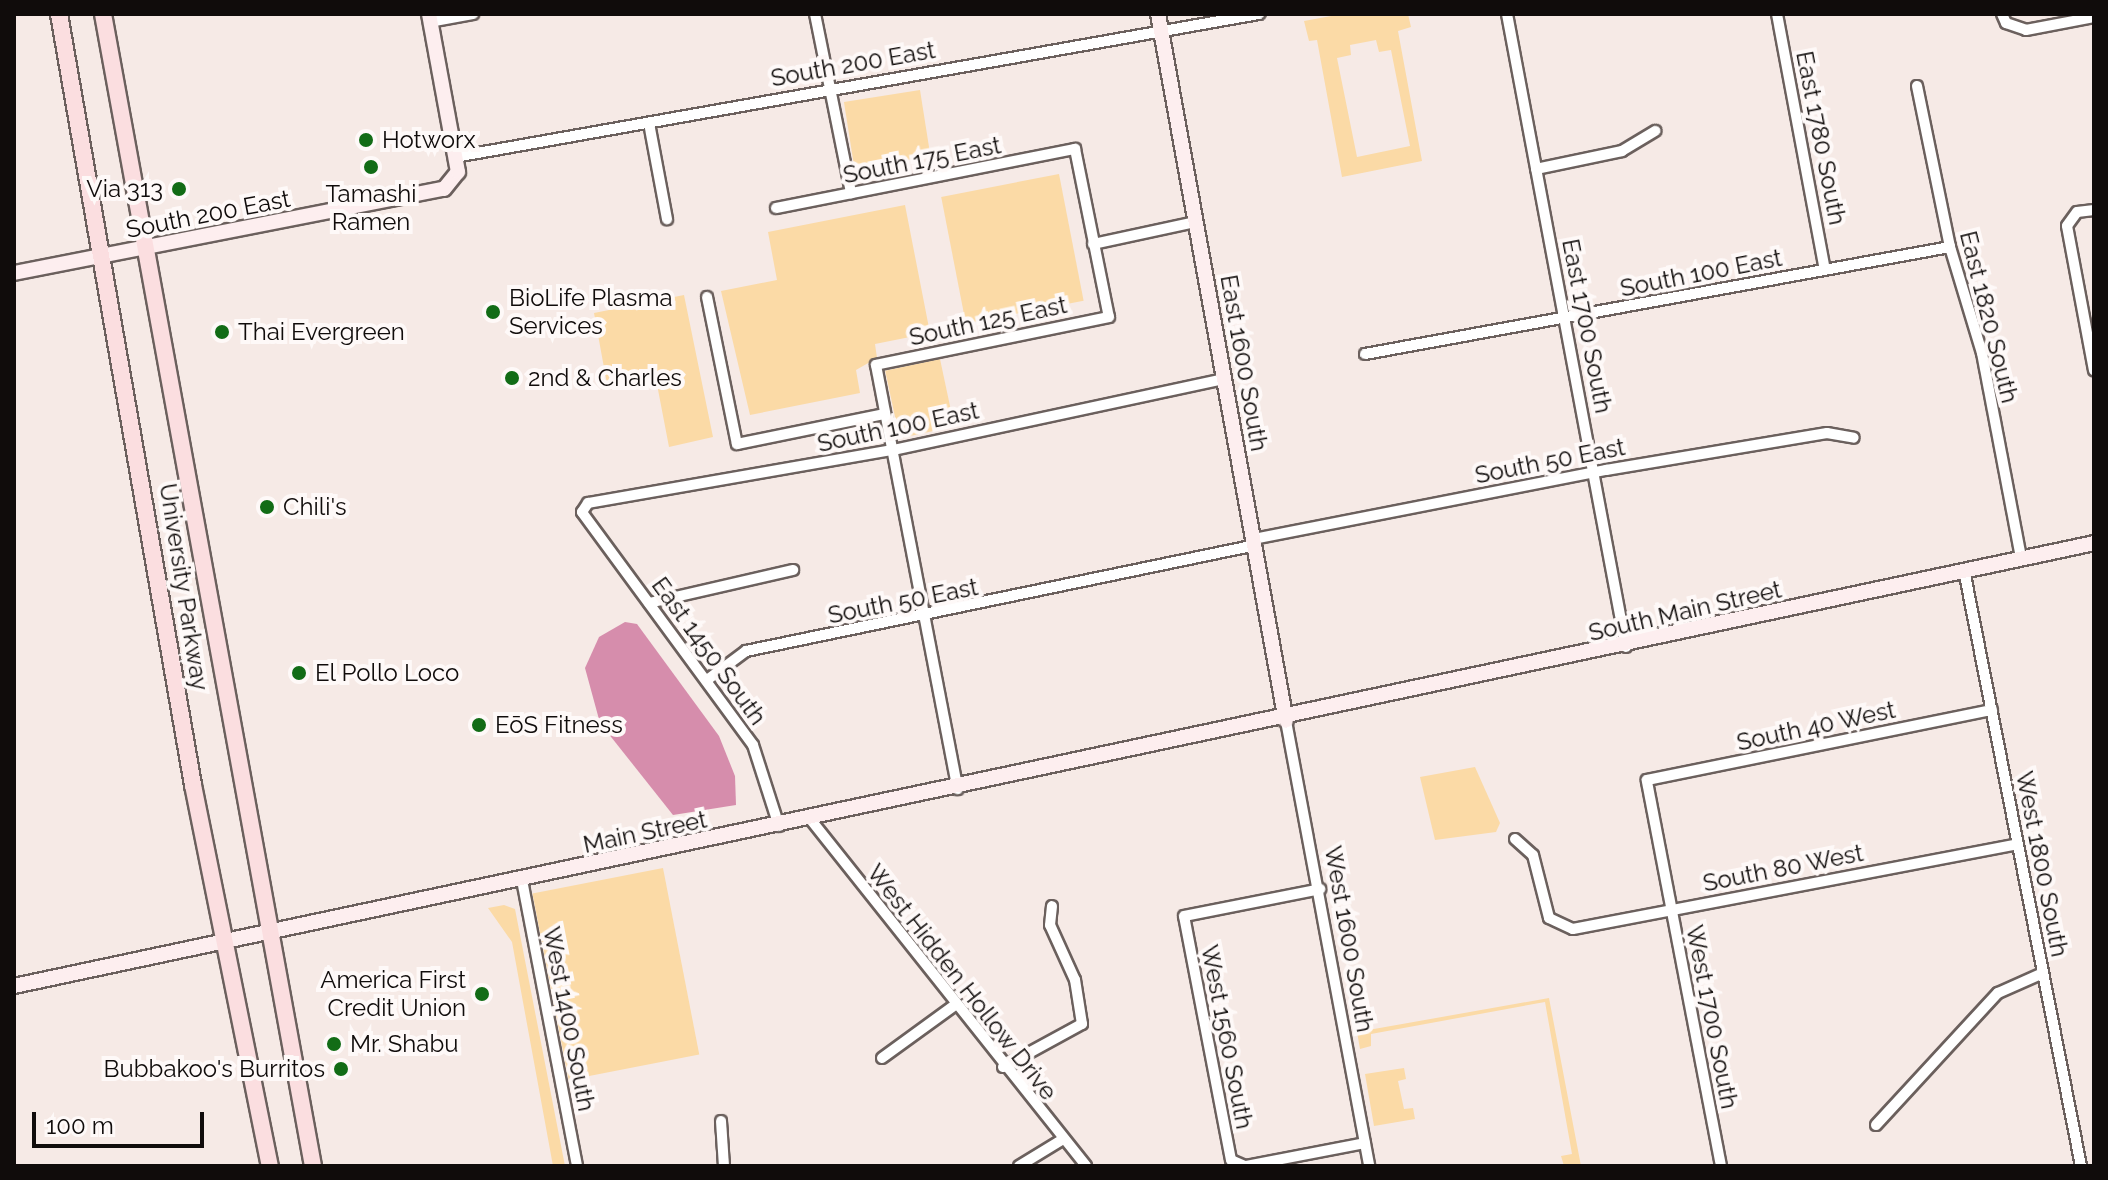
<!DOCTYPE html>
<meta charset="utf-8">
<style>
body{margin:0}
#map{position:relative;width:2108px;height:1180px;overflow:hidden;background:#f6eae6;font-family:Raleway,sans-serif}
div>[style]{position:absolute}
.green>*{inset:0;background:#fbdaa6;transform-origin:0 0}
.water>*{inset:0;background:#d68dac}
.roads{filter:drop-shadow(2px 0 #6b605d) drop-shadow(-2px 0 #6b605d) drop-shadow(0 2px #6b605d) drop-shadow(0 -2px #6b605d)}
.street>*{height:10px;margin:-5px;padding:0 5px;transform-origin:5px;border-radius:5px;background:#fff}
.secondary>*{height:14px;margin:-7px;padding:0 7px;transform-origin:7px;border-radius:7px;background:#fdeeef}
.primary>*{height:16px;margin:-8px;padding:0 8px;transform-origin:8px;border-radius:8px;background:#fbdee0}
.dots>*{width:22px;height:22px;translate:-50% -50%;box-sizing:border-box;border:4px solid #fef9f8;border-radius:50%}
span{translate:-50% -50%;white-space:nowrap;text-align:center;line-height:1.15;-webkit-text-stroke:8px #fef9f8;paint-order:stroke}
.street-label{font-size:24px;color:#100c0b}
.poi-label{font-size:24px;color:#100c0b}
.left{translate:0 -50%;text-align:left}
.right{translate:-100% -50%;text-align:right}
.frame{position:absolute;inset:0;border:16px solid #100c0b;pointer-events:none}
.scale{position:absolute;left:32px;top:1112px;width:172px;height:36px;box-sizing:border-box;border:4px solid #100c0b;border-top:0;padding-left:10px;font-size:24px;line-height:28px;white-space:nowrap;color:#100c0b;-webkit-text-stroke:6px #fef9f8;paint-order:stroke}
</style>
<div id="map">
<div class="green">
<div style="clip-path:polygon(evenodd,1342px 14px,1408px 14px,1411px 27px,1398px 31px,1422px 161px,1342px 177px,1317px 40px,1309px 41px,1304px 21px,1342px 14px,1376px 40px,1379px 52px,1391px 50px,1410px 146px,1357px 157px,1337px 58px,1351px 55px,1350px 45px,1376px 40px)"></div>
<div style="left:920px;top:90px;width:67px;height:77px;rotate:81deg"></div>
<div style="left:1059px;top:174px;width:129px;height:120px;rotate:79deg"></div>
<div style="clip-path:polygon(905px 205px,930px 333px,875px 344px,877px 358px,856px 370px,860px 393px,750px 415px,721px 291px,777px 280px,768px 232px)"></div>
<div style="clip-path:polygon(684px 295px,713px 437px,669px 447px,655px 374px,607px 384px,594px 313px)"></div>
<div style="left:940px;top:359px;width:69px;height:56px;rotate:78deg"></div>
<div style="clip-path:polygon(1475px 767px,1500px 823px,1496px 832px,1435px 840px,1420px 777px)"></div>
<div style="left:663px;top:868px;width:190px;height:133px;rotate:79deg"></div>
<div style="clip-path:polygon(504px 905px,515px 909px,565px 1166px,553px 1166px,512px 942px,488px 908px)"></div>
<div style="clip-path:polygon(1549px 998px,1581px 1166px,1564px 1166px,1561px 1156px,1572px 1154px,1545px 1002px,1371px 1034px,1371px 1046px,1360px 1049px,1357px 1032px)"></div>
<div style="clip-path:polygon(1404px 1068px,1406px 1079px,1398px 1081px,1404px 1109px,1413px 1108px,1415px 1119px,1374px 1126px,1365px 1074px)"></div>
</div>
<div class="water">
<div style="clip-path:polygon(625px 622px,637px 624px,719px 736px,735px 776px,736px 805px,673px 815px,600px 723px,585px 668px,599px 637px)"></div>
</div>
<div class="roads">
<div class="street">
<div style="left:815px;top:14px;width:183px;rotate:78.6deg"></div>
<div style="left:1507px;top:14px;width:644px;rotate:79.35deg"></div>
<div style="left:1777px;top:14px;width:260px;rotate:79.4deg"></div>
<div style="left:2002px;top:14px;width:10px;rotate:66deg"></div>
<div style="left:2006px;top:23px;width:21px;rotate:19deg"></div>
<div style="left:2026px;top:30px;width:69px;rotate:-10.8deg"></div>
<div style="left:430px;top:22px;width:44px;rotate:-10.5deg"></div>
<div style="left:1917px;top:86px;width:164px;rotate:78.4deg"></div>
<div style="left:1950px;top:247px;width:111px;rotate:73.2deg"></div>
<div style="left:1982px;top:353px;width:209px;rotate:79.2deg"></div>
<div style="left:649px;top:123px;width:98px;rotate:79.4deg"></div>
<div style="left:455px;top:157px;width:817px;rotate:-10.09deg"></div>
<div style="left:1536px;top:169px;width:88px;rotate:-11.8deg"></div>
<div style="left:1622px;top:151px;width:39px;rotate:-31deg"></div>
<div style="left:776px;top:208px;width:305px;rotate:-11.2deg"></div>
<div style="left:1075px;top:149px;width:171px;rotate:78.6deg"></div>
<div style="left:1109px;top:317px;width:238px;rotate:168.4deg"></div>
<div style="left:876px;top:365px;width:432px;rotate:79.1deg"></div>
<div style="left:2094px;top:210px;width:17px;rotate:173deg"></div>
<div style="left:2077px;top:212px;width:17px;rotate:126deg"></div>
<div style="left:2067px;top:226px;width:147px;rotate:79.4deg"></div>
<div style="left:1093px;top:244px;width:105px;rotate:-12.1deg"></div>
<div style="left:707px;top:297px;width:150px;rotate:78.5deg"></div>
<div style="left:737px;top:444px;width:151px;rotate:-11.5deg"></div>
<div style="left:1365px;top:354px;width:595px;rotate:-10.37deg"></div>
<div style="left:1254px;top:539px;width:359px;rotate:-11.1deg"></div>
<div style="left:1606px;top:470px;width:224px;rotate:-9.5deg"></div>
<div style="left:1827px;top:433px;width:27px;rotate:10deg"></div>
<div style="left:1964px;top:570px;width:607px;rotate:78.89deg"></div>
<div style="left:649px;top:603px;width:148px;rotate:-12.9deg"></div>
<div style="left:707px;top:680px;width:49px;rotate:-36.6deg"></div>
<div style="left:746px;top:651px;width:521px;rotate:-11.74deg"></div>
<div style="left:1286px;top:721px;width:453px;rotate:79.4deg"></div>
<div style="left:811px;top:820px;width:442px;rotate:51.5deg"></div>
<div style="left:779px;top:826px;width:85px;rotate:-107.8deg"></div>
<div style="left:753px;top:745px;width:289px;rotate:-126.3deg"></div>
<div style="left:582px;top:512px;width:11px;rotate:-56deg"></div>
<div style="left:588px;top:503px;width:310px;rotate:-9.9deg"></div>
<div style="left:893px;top:450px;width:340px;rotate:-12.1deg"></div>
<div style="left:1515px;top:839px;width:24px;rotate:42deg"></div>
<div style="left:1533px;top:855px;width:65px;rotate:75.7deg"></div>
<div style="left:1549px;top:918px;width:26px;rotate:25deg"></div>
<div style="left:1573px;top:929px;width:453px;rotate:-10.8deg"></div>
<div style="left:522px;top:880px;width:291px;rotate:79.1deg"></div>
<div style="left:882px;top:1058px;width:90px;rotate:-36deg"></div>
<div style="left:1003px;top:1067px;width:90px;rotate:-28.6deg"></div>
<div style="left:1082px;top:1024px;width:45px;rotate:-99deg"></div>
<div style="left:1075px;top:980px;width:60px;rotate:-114.4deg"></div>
<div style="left:1050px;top:925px;width:19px;rotate:-84deg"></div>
<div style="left:721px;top:1121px;width:45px;rotate:86.2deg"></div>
<div style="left:1876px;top:1125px;width:180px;rotate:-47.3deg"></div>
<div style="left:1998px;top:993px;width:49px;rotate:-24deg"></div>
<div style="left:1019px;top:1166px;width:48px;rotate:-31.4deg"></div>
<div style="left:1245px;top:1166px;width:15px;rotate:-157deg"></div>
<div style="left:1231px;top:1160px;width:248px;rotate:-100.9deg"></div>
<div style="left:1184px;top:916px;width:139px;rotate:-11.2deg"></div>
<div style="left:1246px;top:1166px;width:121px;rotate:-10.9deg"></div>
<div style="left:1721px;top:1166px;width:393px;rotate:-100.9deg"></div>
<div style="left:1647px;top:780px;width:352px;rotate:-11.5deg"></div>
</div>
<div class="secondary">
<div style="left:1158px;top:14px;width:718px;rotate:79.74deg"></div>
<div style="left:14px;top:273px;width:438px;rotate:-11.1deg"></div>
<div style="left:444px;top:189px;width:22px;rotate:-51deg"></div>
<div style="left:458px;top:172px;width:161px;rotate:-100.4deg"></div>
<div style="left:14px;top:986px;width:2127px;rotate:-12.02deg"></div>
</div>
<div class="primary">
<div style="left:59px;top:14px;width:783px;rotate:80.14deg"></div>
<div style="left:193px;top:785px;width:389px;rotate:78.6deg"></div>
<div style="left:103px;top:14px;width:1171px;rotate:79.67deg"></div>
</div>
</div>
<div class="dots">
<div style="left:366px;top:140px;background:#126c16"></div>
<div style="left:371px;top:167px;background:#126c16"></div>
<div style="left:179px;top:189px;background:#126c16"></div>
<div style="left:493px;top:312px;background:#126c16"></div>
<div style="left:222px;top:332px;background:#126c16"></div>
<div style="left:512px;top:378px;background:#126c16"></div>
<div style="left:267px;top:507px;background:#126c16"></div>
<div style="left:299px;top:673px;background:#126c16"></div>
<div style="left:479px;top:725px;background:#126c16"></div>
<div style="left:482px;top:994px;background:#126c16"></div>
<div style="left:334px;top:1044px;background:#126c16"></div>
<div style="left:341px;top:1069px;background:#126c16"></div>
</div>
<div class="street-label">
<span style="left:853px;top:64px;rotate:-10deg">South 200 East</span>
<span style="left:1821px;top:138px;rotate:79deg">East 1780 South</span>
<span style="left:922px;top:160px;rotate:-11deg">South 175 East</span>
<span style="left:208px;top:214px;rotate:-11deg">South 200 East</span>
<span style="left:1701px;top:273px;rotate:-11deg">South 100 East</span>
<span style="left:1989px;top:317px;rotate:76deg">East 1820 South</span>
<span style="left:988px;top:321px;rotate:-12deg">South 125 East</span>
<span style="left:1587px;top:326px;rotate:79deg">East 1700 South</span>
<span style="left:1244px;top:363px;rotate:80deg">East 1600 South</span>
<span style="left:898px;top:427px;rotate:-12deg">South 100 East</span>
<span style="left:1550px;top:461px;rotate:-11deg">South 50 East</span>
<span style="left:184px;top:587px;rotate:81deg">University Parkway</span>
<span style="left:903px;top:601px;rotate:-11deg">South 50 East</span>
<span style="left:1685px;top:611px;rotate:-13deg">South Main Street</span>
<span style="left:709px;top:651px;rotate:54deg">East 1450 South</span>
<span style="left:1816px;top:726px;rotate:-12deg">South 40 West</span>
<span style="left:645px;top:832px;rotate:-12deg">Main Street</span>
<span style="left:2042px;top:864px;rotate:79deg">West 1800 South</span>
<span style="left:1783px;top:868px;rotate:-11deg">South 80 West</span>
<span style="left:1349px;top:939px;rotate:80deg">West 1600 South</span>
<span style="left:962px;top:982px;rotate:52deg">West Hidden Hollow Drive</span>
<span style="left:1712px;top:1017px;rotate:79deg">West 1700 South</span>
<span style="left:569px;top:1019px;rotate:79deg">West 1400 South</span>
<span style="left:1227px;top:1037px;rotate:79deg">West 1560 South</span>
</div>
<div class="poi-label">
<span class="left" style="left:382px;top:140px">Hotworx</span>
<span class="right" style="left:163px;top:189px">Via 313</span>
<span style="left:371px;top:208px">Tamashi<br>Ramen</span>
<span class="left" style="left:509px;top:312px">BioLife Plasma<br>Services</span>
<span class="left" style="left:238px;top:332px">Thai Evergreen</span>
<span class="left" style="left:528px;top:378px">2nd &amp; Charles</span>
<span class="left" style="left:283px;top:507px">Chili's</span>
<span class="left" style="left:315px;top:673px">El Pollo Loco</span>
<span class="left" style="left:495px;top:725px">EōS Fitness</span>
<span class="right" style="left:466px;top:994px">America First<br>Credit Union</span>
<span class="left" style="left:350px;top:1044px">Mr. Shabu</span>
<span class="right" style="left:325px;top:1069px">Bubbakoo's Burritos</span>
</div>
<div class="frame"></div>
<div class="scale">100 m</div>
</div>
